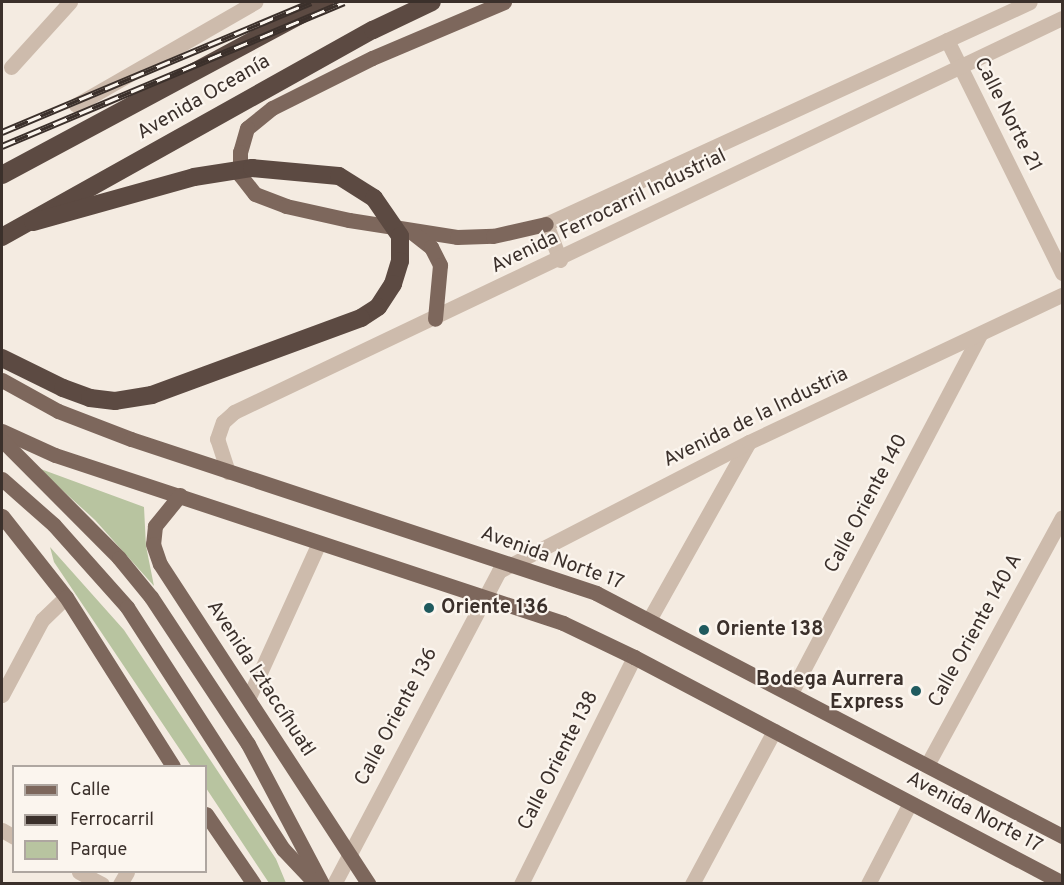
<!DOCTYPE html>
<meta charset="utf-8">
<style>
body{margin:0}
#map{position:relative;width:1064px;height:885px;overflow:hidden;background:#f4ebe1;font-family:Overpass,sans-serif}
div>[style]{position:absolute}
.green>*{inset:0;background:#b8c4a0}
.minor>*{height:15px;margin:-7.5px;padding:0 7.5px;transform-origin:7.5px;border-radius:7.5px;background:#cdbbac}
.major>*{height:15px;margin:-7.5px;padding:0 7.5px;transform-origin:7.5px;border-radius:7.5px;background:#7d675c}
.highway>*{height:18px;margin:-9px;padding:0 9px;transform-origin:9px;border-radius:9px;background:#5c4a42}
.rail>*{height:7px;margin-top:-3.5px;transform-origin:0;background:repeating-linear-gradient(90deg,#fbf5ee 0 14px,#3b302b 0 28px);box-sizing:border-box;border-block:2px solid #3b302b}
.highway-bridge>*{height:18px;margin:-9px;padding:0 9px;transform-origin:9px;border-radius:9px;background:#5c4a42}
.dots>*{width:16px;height:16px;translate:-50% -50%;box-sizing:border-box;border:3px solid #fbf5ee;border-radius:50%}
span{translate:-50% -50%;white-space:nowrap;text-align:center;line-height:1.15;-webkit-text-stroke:4.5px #fbf5ee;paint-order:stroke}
.street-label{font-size:20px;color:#3b302b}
.poi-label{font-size:20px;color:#3b302b;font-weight:700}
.left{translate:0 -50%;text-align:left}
.right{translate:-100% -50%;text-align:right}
.frame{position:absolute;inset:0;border:3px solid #3b302b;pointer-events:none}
.legend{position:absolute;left:12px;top:765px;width:195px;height:108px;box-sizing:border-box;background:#fbf5ee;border:2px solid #aea6a0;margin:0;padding:8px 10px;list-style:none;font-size:18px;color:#3b302b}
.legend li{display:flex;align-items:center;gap:12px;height:30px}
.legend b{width:30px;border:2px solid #aea6a0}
</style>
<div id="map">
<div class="green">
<div style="clip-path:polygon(38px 468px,144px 507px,146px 546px,154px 586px,95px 520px)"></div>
<div style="clip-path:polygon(50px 547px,124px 630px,276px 859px,286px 883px,269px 883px,206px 788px,206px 766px,191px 766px,54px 562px)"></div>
</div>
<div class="minor">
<div style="left:947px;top:40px;width:260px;rotate:63.7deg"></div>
<div style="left:11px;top:67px;width:88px;rotate:-47.8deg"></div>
<div style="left:76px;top:105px;width:207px;rotate:-29.9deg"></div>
<div style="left:560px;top:260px;width:39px;rotate:-111deg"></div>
<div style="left:546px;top:224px;width:532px;rotate:-24.64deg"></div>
<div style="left:228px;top:472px;width:35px;rotate:-108deg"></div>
<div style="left:217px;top:439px;width:18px;rotate:-71deg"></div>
<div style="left:223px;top:422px;width:15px;rotate:-42deg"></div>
<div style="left:234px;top:412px;width:917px;rotate:-25.45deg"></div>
<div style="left:649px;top:620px;width:204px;rotate:-60.7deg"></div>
<div style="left:791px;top:693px;width:406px;rotate:-62.2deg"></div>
<div style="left:2px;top:695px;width:85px;rotate:-61.9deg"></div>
<div style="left:42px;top:620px;width:33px;rotate:-44deg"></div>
<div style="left:249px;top:697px;width:169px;rotate:-65.6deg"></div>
<div style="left:927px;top:765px;width:282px;rotate:-61.4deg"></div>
<div style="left:2px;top:830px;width:14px;rotate:30deg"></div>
<div style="left:79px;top:872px;width:26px;rotate:28deg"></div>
<div style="left:120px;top:884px;width:14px;rotate:-60deg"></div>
<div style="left:334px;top:884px;width:354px;rotate:-62.2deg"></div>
<div style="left:499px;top:571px;width:281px;rotate:-27.3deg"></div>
<div style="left:749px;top:442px;width:346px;rotate:-25.2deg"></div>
<div style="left:521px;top:884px;width:254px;rotate:-63.5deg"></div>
<div style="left:692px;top:884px;width:174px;rotate:-61.8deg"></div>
<div style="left:868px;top:884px;width:91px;rotate:-62.6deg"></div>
</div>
<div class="major">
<div style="left:504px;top:2px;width:143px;rotate:157deg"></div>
<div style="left:372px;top:58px;width:112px;rotate:153.4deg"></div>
<div style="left:272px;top:108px;width:32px;rotate:141deg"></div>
<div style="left:247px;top:128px;width:25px;rotate:106deg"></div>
<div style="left:240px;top:152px;width:23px;rotate:90deg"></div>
<div style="left:240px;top:175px;width:24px;rotate:52deg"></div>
<div style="left:255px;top:194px;width:33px;rotate:21deg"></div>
<div style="left:286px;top:206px;width:65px;rotate:12.5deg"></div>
<div style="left:349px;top:220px;width:109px;rotate:8.9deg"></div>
<div style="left:457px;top:237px;width:36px;rotate:-2deg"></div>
<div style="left:493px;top:236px;width:54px;rotate:-12.8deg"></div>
<div style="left:409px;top:230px;width:28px;rotate:38deg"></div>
<div style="left:431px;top:247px;width:20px;rotate:63deg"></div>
<div style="left:440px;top:265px;width:54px;rotate:95.3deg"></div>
<div style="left:2px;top:380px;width:64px;rotate:29deg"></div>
<div style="left:58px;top:411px;width:78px;rotate:21deg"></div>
<div style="left:131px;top:439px;width:490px;rotate:18.3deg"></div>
<div style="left:596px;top:593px;width:526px;rotate:27.54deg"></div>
<div style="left:2px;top:431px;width:58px;rotate:24.4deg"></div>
<div style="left:55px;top:455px;width:535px;rotate:18.3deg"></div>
<div style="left:563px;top:623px;width:79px;rotate:25.6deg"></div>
<div style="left:634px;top:657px;width:484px;rotate:27.8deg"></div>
<div style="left:2px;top:440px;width:166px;rotate:45.2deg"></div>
<div style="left:119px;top:558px;width:50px;rotate:50.6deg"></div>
<div style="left:151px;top:597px;width:176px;rotate:56.6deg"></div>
<div style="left:248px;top:744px;width:158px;rotate:62.1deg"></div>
<div style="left:2px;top:479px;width:69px;rotate:41.5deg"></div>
<div style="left:54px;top:525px;width:110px;rotate:48.3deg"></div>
<div style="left:127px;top:607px;width:288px;rotate:57.2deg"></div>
<div style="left:283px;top:849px;width:48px;rotate:46.7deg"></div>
<div style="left:180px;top:495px;width:40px;rotate:129deg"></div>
<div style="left:155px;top:526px;width:18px;rotate:96deg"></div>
<div style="left:153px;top:544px;width:21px;rotate:71deg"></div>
<div style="left:160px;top:564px;width:382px;rotate:56.9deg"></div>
<div style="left:2px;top:516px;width:103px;rotate:51.7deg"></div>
<div style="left:66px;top:597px;width:200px;rotate:57.7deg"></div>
<div style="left:206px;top:814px;width:85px;rotate:55.6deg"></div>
</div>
<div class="highway">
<div style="left:2px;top:175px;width:366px;rotate:-28.2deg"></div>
<div style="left:2px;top:237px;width:425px;rotate:-29.2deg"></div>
<div style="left:373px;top:30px;width:65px;rotate:-25.4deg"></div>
<div style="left:2px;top:358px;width:68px;rotate:26.2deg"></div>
<div style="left:63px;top:388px;width:29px;rotate:20deg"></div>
<div style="left:90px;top:398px;width:25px;rotate:7deg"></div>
</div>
<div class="rail">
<div style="left:2px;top:132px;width:335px;rotate:-22.8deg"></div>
<div style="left:2px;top:146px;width:371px;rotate:-22.8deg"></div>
</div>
<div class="highway-bridge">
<div style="left:33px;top:222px;width:167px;rotate:-15.6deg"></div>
<div style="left:194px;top:177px;width:59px;rotate:-8.8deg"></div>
<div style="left:252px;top:168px;width:87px;rotate:5.3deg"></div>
<div style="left:339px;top:176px;width:41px;rotate:32.2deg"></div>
<div style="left:374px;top:198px;width:46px;rotate:55.6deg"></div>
<div style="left:400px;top:236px;width:25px;rotate:90deg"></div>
<div style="left:400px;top:261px;width:24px;rotate:107deg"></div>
<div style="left:393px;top:284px;width:27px;rotate:123deg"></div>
<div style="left:378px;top:307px;width:20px;rotate:147deg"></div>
<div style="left:361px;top:318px;width:223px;rotate:159.8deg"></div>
<div style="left:152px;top:395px;width:37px;rotate:171deg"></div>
</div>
<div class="dots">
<div style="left:429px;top:608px;background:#1f5a5e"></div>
<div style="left:704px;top:630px;background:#1f5a5e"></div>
<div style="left:916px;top:691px;background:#1f5a5e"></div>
</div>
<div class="street-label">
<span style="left:204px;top:98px;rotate:-30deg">Avenida Oceanía</span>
<span style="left:1007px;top:115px;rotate:63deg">Calle Norte 21</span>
<span style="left:609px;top:212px;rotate:-26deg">Avenida Ferrocarril Industrial</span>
<span style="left:756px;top:418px;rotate:-26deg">Avenida de la Industria</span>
<span style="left:867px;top:504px;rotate:-62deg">Calle Oriente 140</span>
<span style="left:552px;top:559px;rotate:20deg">Avenida Norte 17</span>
<span style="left:976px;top:631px;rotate:-61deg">Calle Oriente 140 A</span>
<span style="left:260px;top:679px;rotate:57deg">Avenida Iztaccíhuatl</span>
<span style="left:397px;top:717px;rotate:-62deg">Calle Oriente 136</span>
<span style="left:559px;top:761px;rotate:-63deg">Calle Oriente 138</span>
<span style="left:974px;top:813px;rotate:28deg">Avenida Norte 17</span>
</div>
<div class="poi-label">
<span class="left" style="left:441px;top:608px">Oriente 136</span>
<span class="left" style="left:716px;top:630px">Oriente 138</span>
<span class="right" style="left:904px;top:692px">Bodega Aurrera<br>Express</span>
</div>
<div class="frame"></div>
<ul class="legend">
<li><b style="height:8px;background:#7d675c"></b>Calle</li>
<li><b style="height:8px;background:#3b302b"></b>Ferrocarril</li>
<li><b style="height:16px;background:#b8c4a0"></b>Parque</li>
</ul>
</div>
